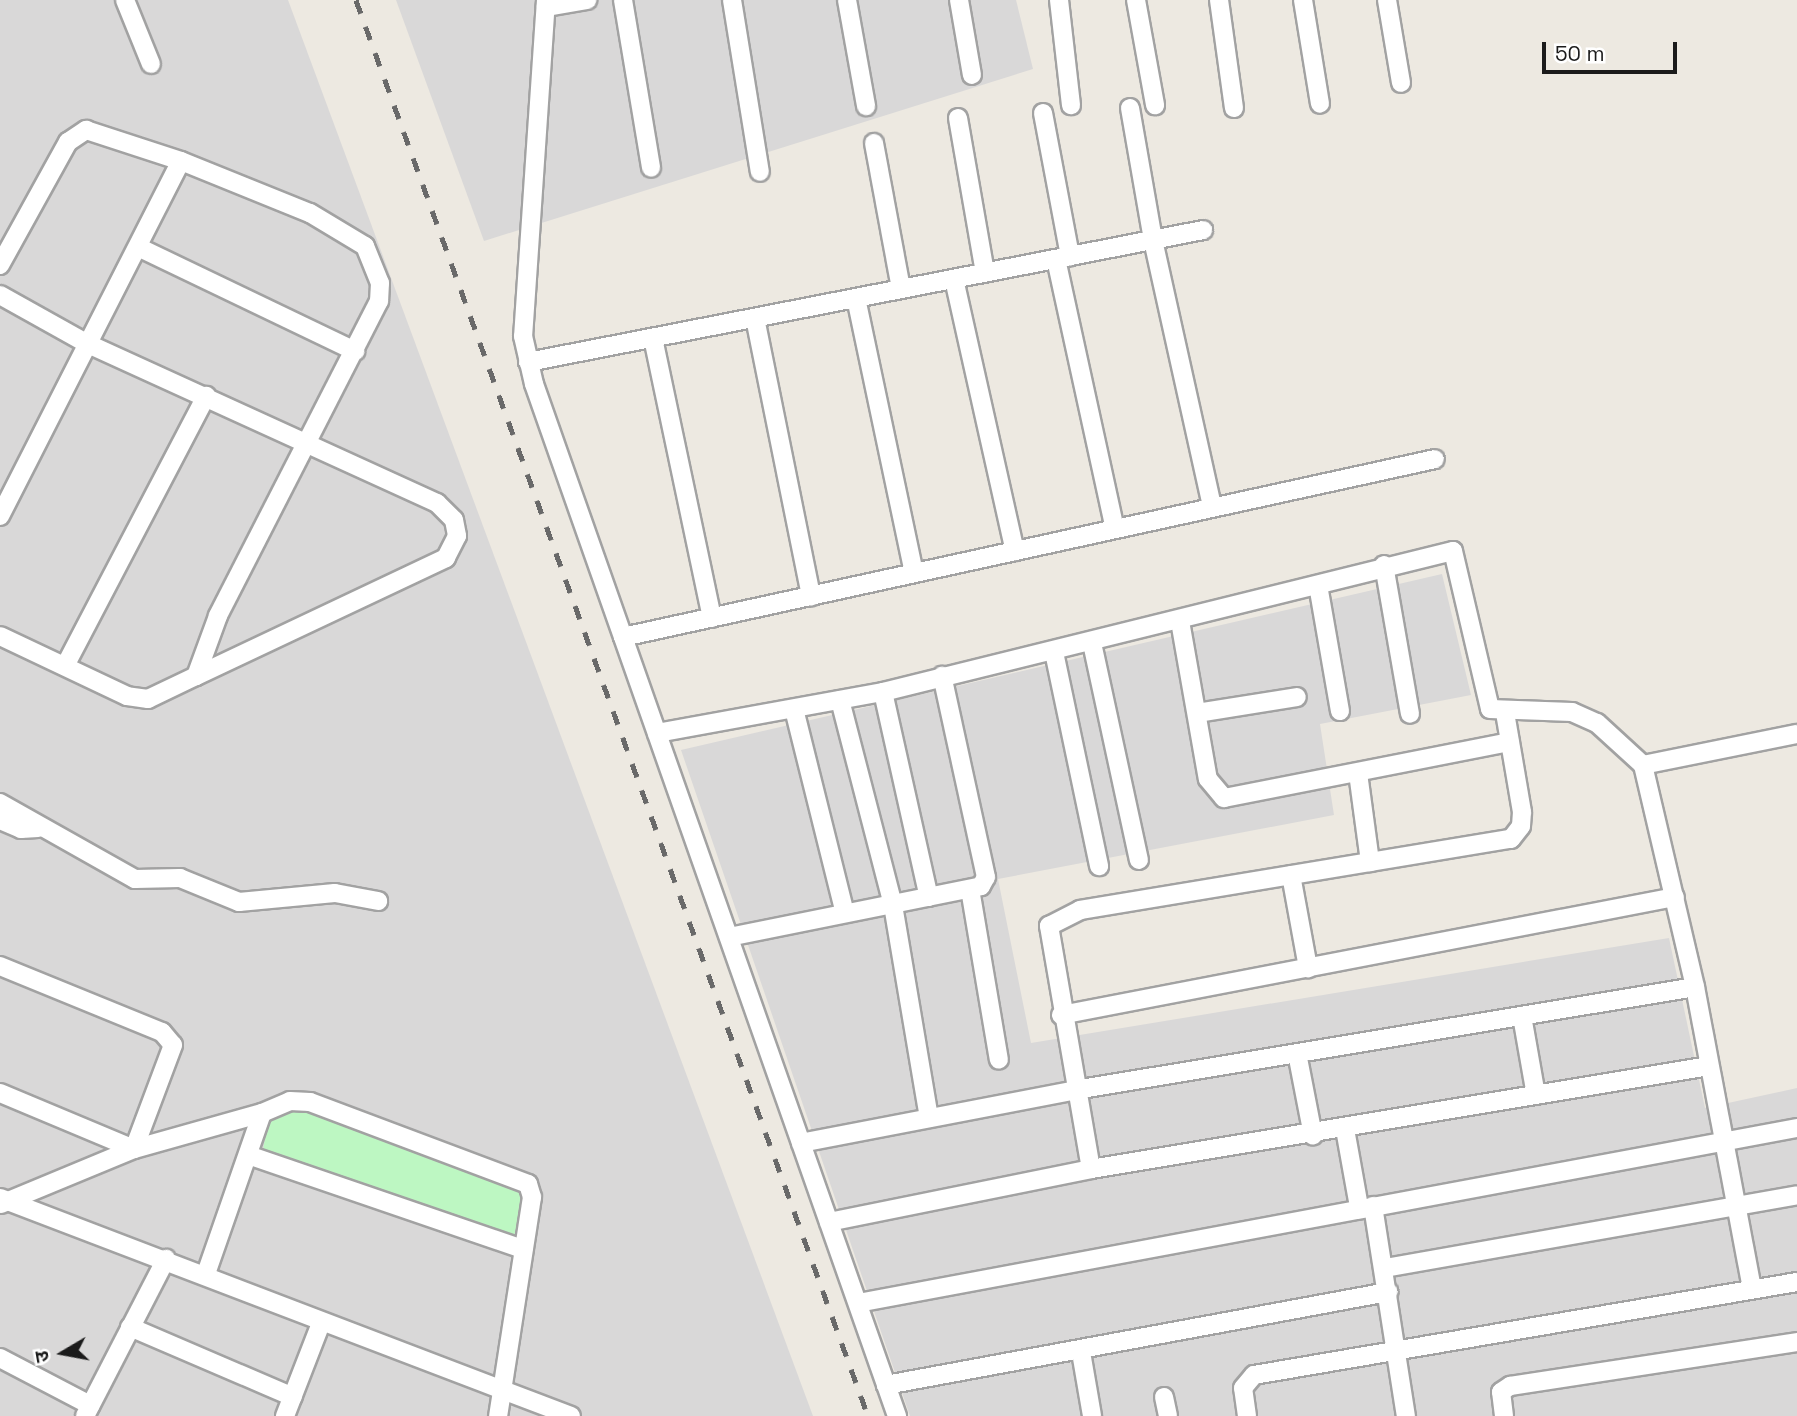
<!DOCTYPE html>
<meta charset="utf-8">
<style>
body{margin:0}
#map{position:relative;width:1797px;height:1416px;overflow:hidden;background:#ede9e1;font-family:"Space Grotesk","Noto Sans Devanagari",sans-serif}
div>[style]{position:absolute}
.residential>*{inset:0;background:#d9d8d8}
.park>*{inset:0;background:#bdf7c2}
.roads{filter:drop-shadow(2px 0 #a2a2a2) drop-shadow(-2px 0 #a2a2a2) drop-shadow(0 2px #a2a2a2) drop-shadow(0 -2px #a2a2a2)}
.minor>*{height:18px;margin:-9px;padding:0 9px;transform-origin:9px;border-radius:9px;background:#fff}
.rail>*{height:5px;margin-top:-2.5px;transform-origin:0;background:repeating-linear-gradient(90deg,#696969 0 14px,transparent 0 28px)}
span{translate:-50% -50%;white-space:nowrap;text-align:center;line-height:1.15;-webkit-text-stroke:5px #fff;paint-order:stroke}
.north{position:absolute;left:28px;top:1318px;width:70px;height:70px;-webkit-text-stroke:5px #fff;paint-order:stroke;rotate:260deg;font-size:19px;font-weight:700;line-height:28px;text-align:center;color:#1b1b1b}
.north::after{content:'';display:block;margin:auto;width:24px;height:32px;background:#1b1b1b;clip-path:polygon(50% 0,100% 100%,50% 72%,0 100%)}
.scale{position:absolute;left:1542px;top:42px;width:135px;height:32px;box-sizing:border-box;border:4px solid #1b1b1b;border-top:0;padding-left:9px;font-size:21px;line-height:24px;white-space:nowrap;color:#1b1b1b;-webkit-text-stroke:5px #fff;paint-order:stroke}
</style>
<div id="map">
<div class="residential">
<div style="clip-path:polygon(0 0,288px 0,813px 1416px,0 1416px)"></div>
<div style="clip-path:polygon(396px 0,1016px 0,1033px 69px,484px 241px)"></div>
<div style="clip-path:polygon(1442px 574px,1471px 695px,1320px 724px,1334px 815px,998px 879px,1031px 1043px,1669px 938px,1705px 1108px,1797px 1088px,1797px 1416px,910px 1416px,681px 750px)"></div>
</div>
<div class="park">
<div style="clip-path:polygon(289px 1105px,526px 1189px,513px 1240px,263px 1150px,268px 1122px)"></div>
</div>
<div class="roads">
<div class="minor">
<div style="left:125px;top:0;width:69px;rotate:67.9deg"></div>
<div style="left:546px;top:0;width:337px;rotate:93.9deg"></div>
<div style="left:523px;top:336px;width:49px;rotate:77.1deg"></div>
<div style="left:534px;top:384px;width:1094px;rotate:70.62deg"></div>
<div style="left:623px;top:0;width:170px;rotate:80.5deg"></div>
<div style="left:732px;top:0;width:174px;rotate:80.8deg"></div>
<div style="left:847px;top:0;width:108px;rotate:79.8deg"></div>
<div style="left:959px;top:0;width:76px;rotate:80.2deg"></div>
<div style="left:1059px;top:0;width:106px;rotate:83.5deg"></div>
<div style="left:1136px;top:0;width:107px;rotate:79.7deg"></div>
<div style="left:1219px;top:0;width:109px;rotate:82.1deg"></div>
<div style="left:1303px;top:0;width:105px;rotate:80.7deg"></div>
<div style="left:1387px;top:0;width:84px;rotate:80.4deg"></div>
<div style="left:546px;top:7px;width:42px;rotate:-9.7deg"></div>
<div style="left:1130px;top:108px;width:134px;rotate:80.1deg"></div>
<div style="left:1153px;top:240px;width:272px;rotate:77.5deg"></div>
<div style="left:1043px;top:113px;width:146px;rotate:79.3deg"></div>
<div style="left:958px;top:118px;width:157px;rotate:80.1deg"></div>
<div style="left:874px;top:143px;width:148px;rotate:79.5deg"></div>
<div style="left:138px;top:247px;width:241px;rotate:25.6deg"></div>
<div style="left:1056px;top:259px;width:276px;rotate:77.7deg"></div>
<div style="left:0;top:265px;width:141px;rotate:-61.1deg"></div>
<div style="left:68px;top:142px;width:22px;rotate:-34deg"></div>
<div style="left:86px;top:130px;width:100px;rotate:18.1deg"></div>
<div style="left:181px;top:161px;width:139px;rotate:22deg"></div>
<div style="left:310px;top:213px;width:64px;rotate:31deg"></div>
<div style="left:365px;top:246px;width:40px;rotate:68deg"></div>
<div style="left:380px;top:283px;width:18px;rotate:93deg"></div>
<div style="left:379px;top:301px;width:354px;rotate:117.1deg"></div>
<div style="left:218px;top:616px;width:64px;rotate:110.1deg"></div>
<div style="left:196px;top:676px;width:53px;rotate:154.4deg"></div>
<div style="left:148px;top:699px;width:21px;rotate:-172deg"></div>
<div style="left:127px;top:696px;width:140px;rotate:-154.7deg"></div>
<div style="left:954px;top:279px;width:279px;rotate:77.4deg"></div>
<div style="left:0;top:295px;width:98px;rotate:29.2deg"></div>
<div style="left:86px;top:343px;width:386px;rotate:24.5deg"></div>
<div style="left:437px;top:503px;width:24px;rotate:45deg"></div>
<div style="left:454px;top:520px;width:16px;rotate:79deg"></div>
<div style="left:457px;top:536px;width:25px;rotate:117deg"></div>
<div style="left:446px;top:558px;width:276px;rotate:154.7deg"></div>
<div style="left:856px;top:298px;width:281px;rotate:78.1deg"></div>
<div style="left:755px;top:318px;width:284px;rotate:78.6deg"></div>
<div style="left:653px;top:338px;width:286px;rotate:78.1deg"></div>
<div style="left:528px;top:362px;width:688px;rotate:-11.06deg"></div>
<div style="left:0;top:516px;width:398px;rotate:-63deg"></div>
<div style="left:1384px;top:565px;width:151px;rotate:80.1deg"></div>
<div style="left:1318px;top:585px;width:128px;rotate:80.1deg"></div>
<div style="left:1180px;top:621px;width:160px;rotate:80deg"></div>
<div style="left:1208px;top:779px;width:25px;rotate:50deg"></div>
<div style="left:1224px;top:798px;width:291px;rotate:-11.1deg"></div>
<div style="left:623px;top:637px;width:831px;rotate:-12.36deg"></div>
<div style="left:1092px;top:643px;width:222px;rotate:77.8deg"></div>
<div style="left:1054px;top:652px;width:219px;rotate:78.1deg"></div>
<div style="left:65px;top:666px;width:305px;rotate:-62.4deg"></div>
<div style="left:883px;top:692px;width:210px;rotate:77.4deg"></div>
<div style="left:840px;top:700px;width:212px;rotate:75.5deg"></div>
<div style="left:893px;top:905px;width:216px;rotate:80.4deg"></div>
<div style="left:794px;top:709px;width:210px;rotate:76deg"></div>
<div style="left:1197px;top:713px;width:101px;rotate:-9.1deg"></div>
<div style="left:657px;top:733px;width:230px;rotate:-10.3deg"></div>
<div style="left:883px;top:692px;width:587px;rotate:-13.89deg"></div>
<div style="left:1453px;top:551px;width:162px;rotate:76.8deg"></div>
<div style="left:1490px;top:709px;width:82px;rotate:2.1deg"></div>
<div style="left:1572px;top:712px;width:27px;rotate:24deg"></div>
<div style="left:1597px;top:723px;width:62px;rotate:42.4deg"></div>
<div style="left:1643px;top:765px;width:228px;rotate:76.8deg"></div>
<div style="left:1695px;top:987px;width:307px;rotate:79.3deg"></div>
<div style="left:1643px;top:765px;width:157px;rotate:-11.4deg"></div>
<div style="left:1358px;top:773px;width:90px;rotate:82.3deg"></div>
<div style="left:0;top:803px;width:155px;rotate:29.4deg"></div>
<div style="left:135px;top:879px;width:45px;rotate:-1.3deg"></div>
<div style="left:180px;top:878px;width:64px;rotate:22.1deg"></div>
<div style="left:239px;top:902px;width:96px;rotate:-5.4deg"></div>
<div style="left:335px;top:893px;width:44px;rotate:10.5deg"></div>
<div style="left:0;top:820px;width:23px;rotate:23deg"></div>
<div style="left:21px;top:829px;width:17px;rotate:-3deg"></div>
<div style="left:1291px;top:875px;width:95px;rotate:79.6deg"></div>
<div style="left:970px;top:889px;width:173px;rotate:80.4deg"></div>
<div style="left:729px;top:937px;width:257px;rotate:-11.4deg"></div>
<div style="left:981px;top:886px;width:10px;rotate:-61deg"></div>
<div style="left:986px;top:877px;width:206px;rotate:-102.3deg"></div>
<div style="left:0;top:966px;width:175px;rotate:22.2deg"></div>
<div style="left:162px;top:1032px;width:17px;rotate:50deg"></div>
<div style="left:173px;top:1045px;width:111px;rotate:110.6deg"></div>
<div style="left:134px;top:1149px;width:145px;rotate:-157.3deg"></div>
<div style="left:1061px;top:1015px;width:625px;rotate:-10.88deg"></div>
<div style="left:1522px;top:1016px;width:80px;rotate:80deg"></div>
<div style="left:1297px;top:1053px;width:84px;rotate:79deg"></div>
<div style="left:262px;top:1113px;width:30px;rotate:-23deg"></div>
<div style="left:290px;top:1101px;width:20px;rotate:3deg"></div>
<div style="left:310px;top:1102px;width:233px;rotate:20.6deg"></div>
<div style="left:528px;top:1184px;width:14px;rotate:73deg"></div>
<div style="left:532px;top:1197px;width:222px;rotate:98.8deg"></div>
<div style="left:1345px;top:1129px;width:79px;rotate:79.8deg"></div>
<div style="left:801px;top:1143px;width:279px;rotate:-10.9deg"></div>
<div style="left:1075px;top:1090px;width:628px;rotate:-9.43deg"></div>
<div style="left:248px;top:1155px;width:291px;rotate:18.9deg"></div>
<div style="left:1091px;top:1169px;width:247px;rotate:-99.8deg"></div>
<div style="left:1049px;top:926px;width:35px;rotate:-27deg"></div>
<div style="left:1080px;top:910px;width:437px;rotate:-9.4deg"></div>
<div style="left:1511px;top:839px;width:16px;rotate:-52deg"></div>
<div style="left:1521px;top:826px;width:14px;rotate:-86deg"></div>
<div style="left:1522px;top:812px;width:100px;rotate:-99.7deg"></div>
<div style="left:0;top:1198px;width:611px;rotate:20.9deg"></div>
<div style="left:1px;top:1204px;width:144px;rotate:-22.5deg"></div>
<div style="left:134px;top:1149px;width:133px;rotate:-15.7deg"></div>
<div style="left:262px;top:1113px;width:170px;rotate:109.2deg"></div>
<div style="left:1373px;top:1206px;width:213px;rotate:81.1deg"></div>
<div style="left:829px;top:1222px;width:267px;rotate:-11.4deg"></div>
<div style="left:1091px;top:1169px;width:627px;rotate:-9.46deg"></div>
<div style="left:1385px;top:1268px;width:418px;rotate:-10deg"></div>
<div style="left:858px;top:1303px;width:955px;rotate:-10.56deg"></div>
<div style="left:130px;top:1327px;width:177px;rotate:23.2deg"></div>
<div style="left:1081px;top:1352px;width:65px;rotate:80.2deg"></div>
<div style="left:0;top:1358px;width:102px;rotate:27.6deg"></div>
<div style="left:886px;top:1385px;width:511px;rotate:-10.5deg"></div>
<div style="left:1164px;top:1397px;width:19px;rotate:78deg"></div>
<div style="left:85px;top:1416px;width:177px;rotate:-62.7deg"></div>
<div style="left:285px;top:1416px;width:100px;rotate:-68.8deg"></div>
<div style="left:1247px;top:1416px;width:28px;rotate:-98deg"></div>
<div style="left:1243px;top:1388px;width:17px;rotate:-50deg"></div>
<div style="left:1254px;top:1375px;width:551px;rotate:-9.72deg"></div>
<div style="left:1504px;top:1416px;width:24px;rotate:-97deg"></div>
<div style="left:1501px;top:1392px;width:11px;rotate:-34deg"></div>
<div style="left:1510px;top:1386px;width:290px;rotate:-8.7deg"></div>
</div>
</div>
<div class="rail">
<div style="left:356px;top:0;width:1506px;rotate:70.12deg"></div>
</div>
<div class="north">उ</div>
<div class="scale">50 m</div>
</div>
